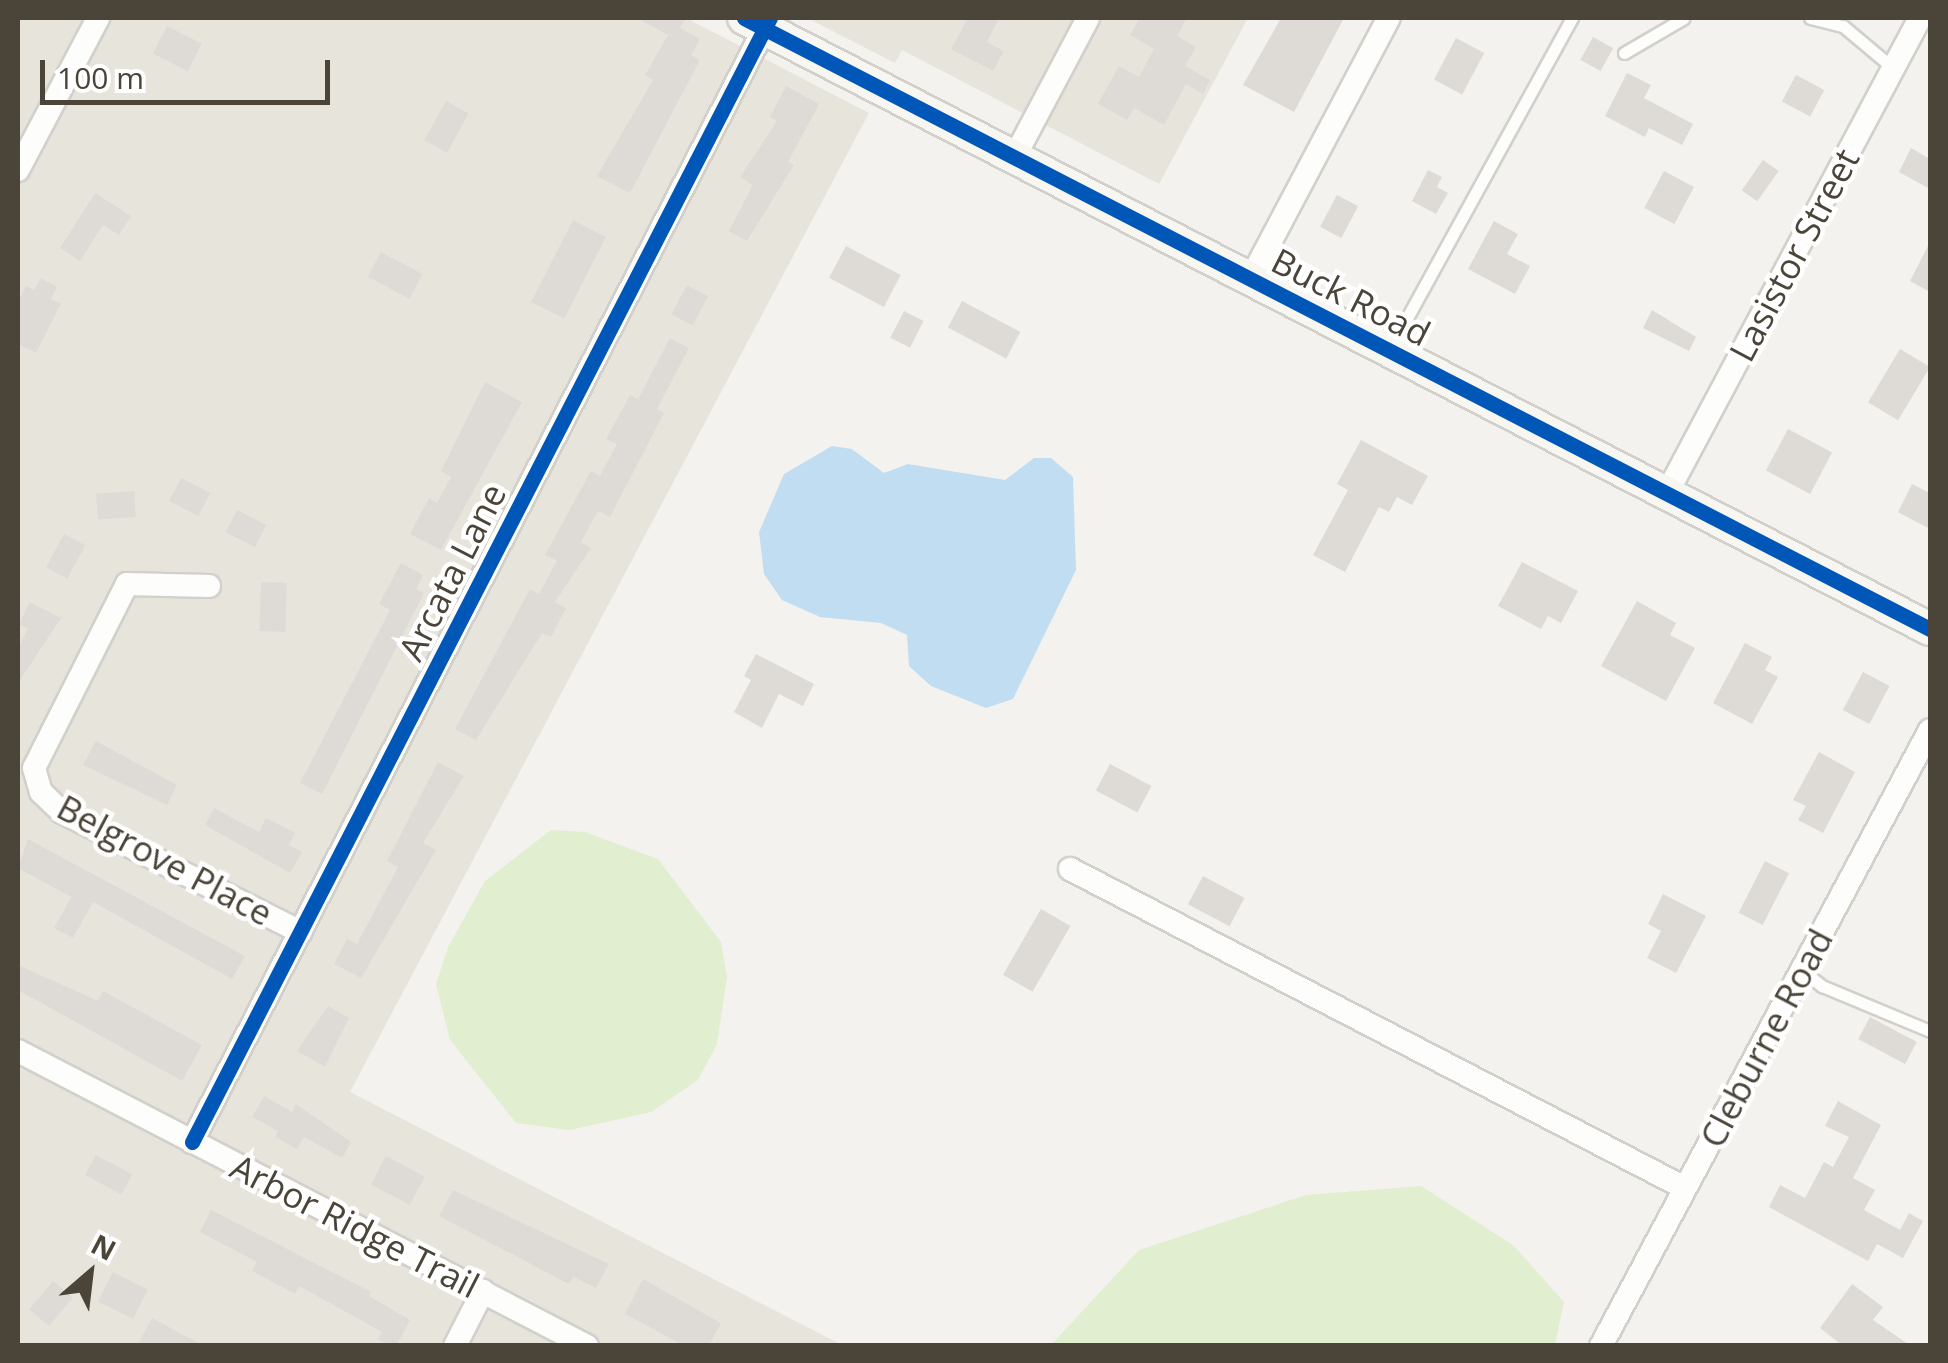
<!DOCTYPE html>
<style>
body{margin:0}
#map{position:relative;width:1948px;height:1363px;overflow:hidden;background:#f4f2ee;font-family:"Open Sans",sans-serif}
div>[style]{position:absolute}
.residential>*{inset:0;background:#e7e4dc}
.green>*{inset:0;background:#e1eecf}
.water>*{inset:0;background:#c0ddf1}
.building>*{inset:0;background:#dedbd6;transform-origin:0 0}
.roads{filter:drop-shadow(2px 0 #d2d0cb) drop-shadow(-2px 0 #d2d0cb) drop-shadow(0 2px #d2d0cb) drop-shadow(0 -2px #d2d0cb)}
.lane>*{height:11px;margin:-5.5px;padding:0 5.5px;transform-origin:5.5px;border-radius:5.5px;background:#fdfdfc}
.street>*{height:22px;margin:-11px;padding:0 11px;transform-origin:11px;border-radius:11px;background:#fdfdfc}
.secondary>*{height:32px;margin:-16px;padding:0 16px;transform-origin:16px;border-radius:16px;background:#f7f6f1}
.cycleway>*{height:15px;margin:-7.5px;padding:0 7.5px;transform-origin:7.5px;border-radius:7.5px;background:#0057b8}
span{translate:-50% -50%;white-space:nowrap;text-align:center;line-height:1.15;-webkit-text-stroke:9px #fff;paint-order:stroke}
.street-label{font-size:35px;color:#4b4439}
.frame{position:absolute;inset:0;border:20px solid #4b4439;pointer-events:none}
.north{position:absolute;left:40px;top:1223px;width:100px;height:100px;-webkit-text-stroke:8px #fff;paint-order:stroke;rotate:28deg;font-size:28px;font-weight:700;line-height:40px;text-align:center;color:#4b4439}
.north::after{content:'';display:block;margin:auto;width:35px;height:45px;background:#4b4439;clip-path:polygon(50% 0,100% 100%,50% 72%,0 100%)}
.scale{position:absolute;left:40px;top:60px;width:290px;height:45px;box-sizing:border-box;border:5px solid #4b4439;border-top:0;padding-left:12px;font-size:30px;line-height:35px;white-space:nowrap;color:#4b4439;-webkit-text-stroke:8px #fff;paint-order:stroke}
</style>
<div id="map">
<div class="residential">
<div style="clip-path:polygon(18px 18px,686px 18px,869px 113px,350px 1092px,842px 1345px,18px 1345px)"></div>
<div style="clip-path:polygon(807px 18px,1248px 18px,1159px 184px,902px 50px,895px 63px)"></div>
</div>
<div class="green">
<div style="clip-path:polygon(551px 830px,585px 832px,658px 859px,721px 942px,727px 977px,717px 1044px,698px 1080px,651px 1112px,570px 1130px,516px 1123px,450px 1040px,436px 984px,448px 947px,485px 881px)"></div>
<div style="clip-path:polygon(1421px 1186px,1513px 1245px,1564px 1302px,1555px 1345px,1051px 1345px,1139px 1250px,1306px 1195px)"></div>
</div>
<div class="water">
<div style="clip-path:polygon(832px 446px,852px 449px,884px 473px,908px 464px,1005px 480px,1034px 458px,1051px 458px,1073px 477px,1076px 570px,1013px 699px,986px 708px,931px 686px,909px 666px,907px 635px,881px 623px,820px 617px,782px 600px,764px 574px,759px 532px,784px 474px)"></div>
</div>
<div class="building">
<div style="clip-path:polygon(637px 18px,686px 18px,680px 28px,700px 39px,691px 55px,700px 60px,630px 193px,597px 176px,653px 80px,645px 75px,668px 35px)"></div>
<div style="clip-path:polygon(968px 18px,999px 18px,987px 42px,1004px 51px,993px 71px,951px 49px)"></div>
<div style="clip-path:polygon(1140px 18px,1187px 18px,1177px 36px,1196px 47px,1185px 66px,1210px 80px,1203px 94px,1186px 84px,1164px 125px,1134px 108px,1127px 120px,1098px 104px,1119px 66px,1139px 77px,1154px 49px,1130px 35px)"></div>
<div style="clip-path:polygon(1281px 18px,1344px 18px,1294px 112px,1243px 85px)"></div>
<div style="left:167px;top:26px;width:39px;height:31px;rotate:27deg"></div>
<div style="left:1593px;top:37px;width:23px;height:26px;rotate:29deg"></div>
<div style="left:1456px;top:38px;width:32px;height:47px;rotate:28deg"></div>
<div style="clip-path:polygon(1627px 73px,1651px 85px,1644px 98px,1693px 124px,1682px 145px,1649px 128px,1645px 137px,1605px 116px)"></div>
<div style="left:1796px;top:75px;width:32px;height:30px;rotate:28deg"></div>
<div style="clip-path:polygon(786px 86px,819px 104px,788px 162px,794px 165px,747px 241px,729px 231px,753px 185px,740px 177px,777px 121px,770px 117px)"></div>
<div style="left:446px;top:101px;width:26px;height:45px;rotate:29deg"></div>
<div style="clip-path:polygon(1911px 148px,1930px 159px,1930px 189px,1899px 172px)"></div>
<div style="left:1763px;top:160px;width:19px;height:37px;rotate:35deg"></div>
<div style="clip-path:polygon(1428px 170px,1442px 177px,1437px 187px,1448px 193px,1436px 214px,1412px 201px)"></div>
<div style="left:1664px;top:171px;width:34px;height:42px;rotate:28deg"></div>
<div style="clip-path:polygon(95px 193px,131px 216px,119px 235px,103px 225px,80px 261px,60px 248px)"></div>
<div style="left:1337px;top:195px;width:24px;height:36px;rotate:28deg"></div>
<div style="left:573px;top:220px;width:37px;height:92px;rotate:27deg"></div>
<div style="clip-path:polygon(1494px 221px,1518px 234px,1507px 254px,1530px 266px,1515px 294px,1468px 269px)"></div>
<div style="clip-path:polygon(1930px 242px,1930px 292px,1910px 281px)"></div>
<div style="left:846px;top:246px;width:62px;height:36px;rotate:28deg"></div>
<div style="left:381px;top:252px;width:47px;height:28px;rotate:28deg"></div>
<div style="clip-path:polygon(41px 278px,57px 287px,51px 299px,61px 304px,36px 353px,18px 344px,18px 302px,26px 286px,34px 290px)"></div>
<div style="left:687px;top:285px;width:24px;height:33px;rotate:28deg"></div>
<div style="left:962px;top:301px;width:66px;height:30px;rotate:28deg"></div>
<div style="clip-path:polygon(1652px 310px,1696px 337px,1689px 351px,1643px 328px)"></div>
<div style="left:904px;top:311px;width:22px;height:30px;rotate:27deg"></div>
<div style="clip-path:polygon(670px 338px,689px 348px,657px 409px,664px 413px,610px 517px,598px 511px,581px 542px,591px 548px,555px 602px,566px 608px,551px 637px,542px 633px,476px 740px,455px 729px,530px 589px,539px 594px,557px 561px,545px 555px,591px 471px,600px 476px,617px 444px,606px 439px,630px 395px,638px 399px)"></div>
<div style="left:1900px;top:349px;width:35px;height:62px;rotate:31deg"></div>
<div style="clip-path:polygon(485px 382px,522px 402px,441px 550px,410px 534px,429px 498px,437px 503px,451px 477px,441px 471px)"></div>
<div style="left:1788px;top:429px;width:50px;height:47px;rotate:28deg"></div>
<div style="clip-path:polygon(1361px 440px,1428px 476px,1412px 505px,1397px 497px,1389px 512px,1379px 507px,1345px 572px,1313px 555px,1348px 490px,1337px 484px)"></div>
<div style="left:181px;top:478px;width:33px;height:26px;rotate:27deg"></div>
<div style="clip-path:polygon(1912px 484px,1930px 493px,1930px 529px,1898px 512px)"></div>
<div style="left:134px;top:491px;width:26px;height:38px;rotate:86deg"></div>
<div style="left:237px;top:510px;width:33px;height:25px;rotate:27deg"></div>
<div style="left:64px;top:534px;width:24px;height:38px;rotate:28deg"></div>
<div style="clip-path:polygon(1522px 562px,1578px 591px,1561px 623px,1548px 616px,1541px 629px,1498px 606px)"></div>
<div style="clip-path:polygon(401px 563px,423px 575px,416px 589px,424px 593px,322px 794px,300px 783px,390px 610px,379px 604px)"></div>
<div style="left:261px;top:582px;width:26px;height:49px;rotate:2deg"></div>
<div style="clip-path:polygon(1637px 601px,1676px 623px,1670px 635px,1695px 648px,1666px 701px,1601px 666px)"></div>
<div style="clip-path:polygon(30px 602px,61px 618px,18px 683px,18px 648px,28px 629px,19px 624px)"></div>
<div style="clip-path:polygon(1745px 643px,1772px 657px,1765px 670px,1778px 677px,1752px 724px,1713px 703px)"></div>
<div style="clip-path:polygon(756px 654px,814px 684px,803px 706px,779px 694px,762px 728px,734px 712px,751px 680px,744px 676px)"></div>
<div style="left:1863px;top:672px;width:30px;height:43px;rotate:28deg"></div>
<div style="clip-path:polygon(96px 741px,177px 785px,167px 805px,83px 765px)"></div>
<div style="clip-path:polygon(1819px 752px,1855px 772px,1823px 833px,1798px 820px,1806px 806px,1793px 800px)"></div>
<div style="clip-path:polygon(438px 762px,464px 776px,423px 843px,436px 850px,361px 978px,334px 964px,347px 939px,357px 944px,398px 867px,387px 861px)"></div>
<div style="left:1110px;top:764px;width:47px;height:30px;rotate:28deg"></div>
<div style="clip-path:polygon(214px 808px,259px 832px,266px 818px,295px 833px,289px 845px,302px 852px,290px 873px,205px 825px)"></div>
<div style="clip-path:polygon(28px 839px,245px 956px,232px 979px,93px 902px,73px 938px,54px 928px,71px 897px,18px 868px)"></div>
<div style="left:1765px;top:861px;width:27px;height:58px;rotate:27deg"></div>
<div style="left:1203px;top:876px;width:47px;height:32px;rotate:28deg"></div>
<div style="clip-path:polygon(1663px 894px,1706px 916px,1676px 973px,1647px 958px,1661px 931px,1648px 924px)"></div>
<div style="left:1041px;top:909px;width:34px;height:76px;rotate:30deg"></div>
<div style="clip-path:polygon(18px 965px,98px 1001px,103px 991px,202px 1045px,182px 1081px,18px 990px)"></div>
<div style="clip-path:polygon(328px 1006px,349px 1018px,325px 1067px,297px 1051px)"></div>
<div style="left:1870px;top:1017px;width:53px;height:25px;rotate:28deg"></div>
<div style="clip-path:polygon(264px 1096px,292px 1112px,296px 1104px,351px 1142px,342px 1158px,304px 1137px,297px 1149px,275px 1137px,278px 1131px,252px 1117px)"></div>
<div style="clip-path:polygon(1838px 1101px,1881px 1125px,1853px 1178px,1875px 1190px,1864px 1210px,1900px 1230px,1909px 1213px,1923px 1221px,1903px 1258px,1877px 1244px,1868px 1261px,1769px 1207px,1780px 1185px,1805px 1198px,1824px 1162px,1833px 1167px,1849px 1137px,1825px 1126px)"></div>
<div style="left:96px;top:1155px;width:41px;height:23px;rotate:28deg"></div>
<div style="left:386px;top:1156px;width:44px;height:32px;rotate:28deg"></div>
<div style="clip-path:polygon(453px 1190px,609px 1264px,596px 1288px,573px 1277px,569px 1284px,439px 1216px)"></div>
<div style="clip-path:polygon(211px 1210px,371px 1292px,369px 1296px,410px 1320px,396px 1346px,377px 1340px,382px 1332px,299px 1286px,295px 1294px,252px 1271px,257px 1262px,200px 1232px)"></div>
<div style="left:113px;top:1272px;width:39px;height:33px;rotate:27deg"></div>
<div style="clip-path:polygon(643px 1279px,721px 1323px,709px 1346px,685px 1346px,625px 1314px)"></div>
<div style="left:53px;top:1281px;width:26px;height:37px;rotate:40deg"></div>
<div style="clip-path:polygon(1852px 1284px,1883px 1307px,1873px 1320px,1911px 1346px,1843px 1346px,1820px 1328px)"></div>
<div style="clip-path:polygon(152px 1318px,204px 1346px,137px 1346px)"></div>
</div>
<div class="roads">
<div class="lane">
<div style="left:1810px;top:18px;width:34px;rotate:14deg"></div>
<div style="left:1843px;top:26px;width:65px;rotate:40deg"></div>
<div style="left:1624px;top:53px;width:69px;rotate:-30.3deg"></div>
<div style="left:1391px;top:347px;width:376px;rotate:-61.2deg"></div>
<div style="left:1802px;top:970px;width:26px;rotate:39deg"></div>
<div style="left:1822px;top:986px;width:117px;rotate:22.6deg"></div>
</div>
<div class="street">
<div style="left:1014px;top:158px;width:158px;rotate:-62.1deg"></div>
<div style="left:18px;top:170px;width:172px;rotate:-62.2deg"></div>
<div style="left:1250px;top:280px;width:297px;rotate:-62.1deg"></div>
<div style="left:1667px;top:493px;width:538px;rotate:-61.96deg"></div>
<div style="left:209px;top:586px;width:82px;rotate:-178.6deg"></div>
<div style="left:127px;top:584px;width:206px;rotate:116.8deg"></div>
<div style="left:34px;top:768px;width:25px;rotate:74deg"></div>
<div style="left:41px;top:792px;width:29px;rotate:44deg"></div>
<div style="left:62px;top:812px;width:267px;rotate:26.7deg"></div>
<div style="left:1070px;top:869px;width:693px;rotate:27.42deg"></div>
<div style="left:18px;top:1051px;width:641px;rotate:27.4deg"></div>
<div style="left:192px;top:1142px;width:1264px;rotate:-62.79deg"></div>
<div style="left:455px;top:1346px;width:62px;rotate:-63deg"></div>
<div style="left:1601px;top:1346px;width:698px;rotate:-61.89deg"></div>
</div>
<div class="secondary">
<div style="left:744px;top:18px;width:1334px;rotate:27.26deg"></div>
</div>
</div>
<div class="cycleway">
<div style="left:744px;top:18px;width:1334px;rotate:27.26deg"></div>
<div style="left:192px;top:1142px;width:1264px;rotate:-62.79deg"></div>
</div>
<div class="street-label">
<span style="left:1794px;top:255px;rotate:-62deg">Lasistor Street</span>
<span style="left:1351px;top:297px;rotate:27deg">Buck Road</span>
<span style="left:452px;top:572px;rotate:-63deg">Arcata Lane</span>
<span style="left:165px;top:860px;rotate:28deg">Belgrove Place</span>
<span style="left:1766px;top:1038px;rotate:-62deg">Cleburne Road</span>
<span style="left:355px;top:1226px;rotate:27deg">Arbor Ridge Trail</span>
</div>
<div class="frame"></div>
<div class="north">N</div>
<div class="scale">100 m</div>
</div>
